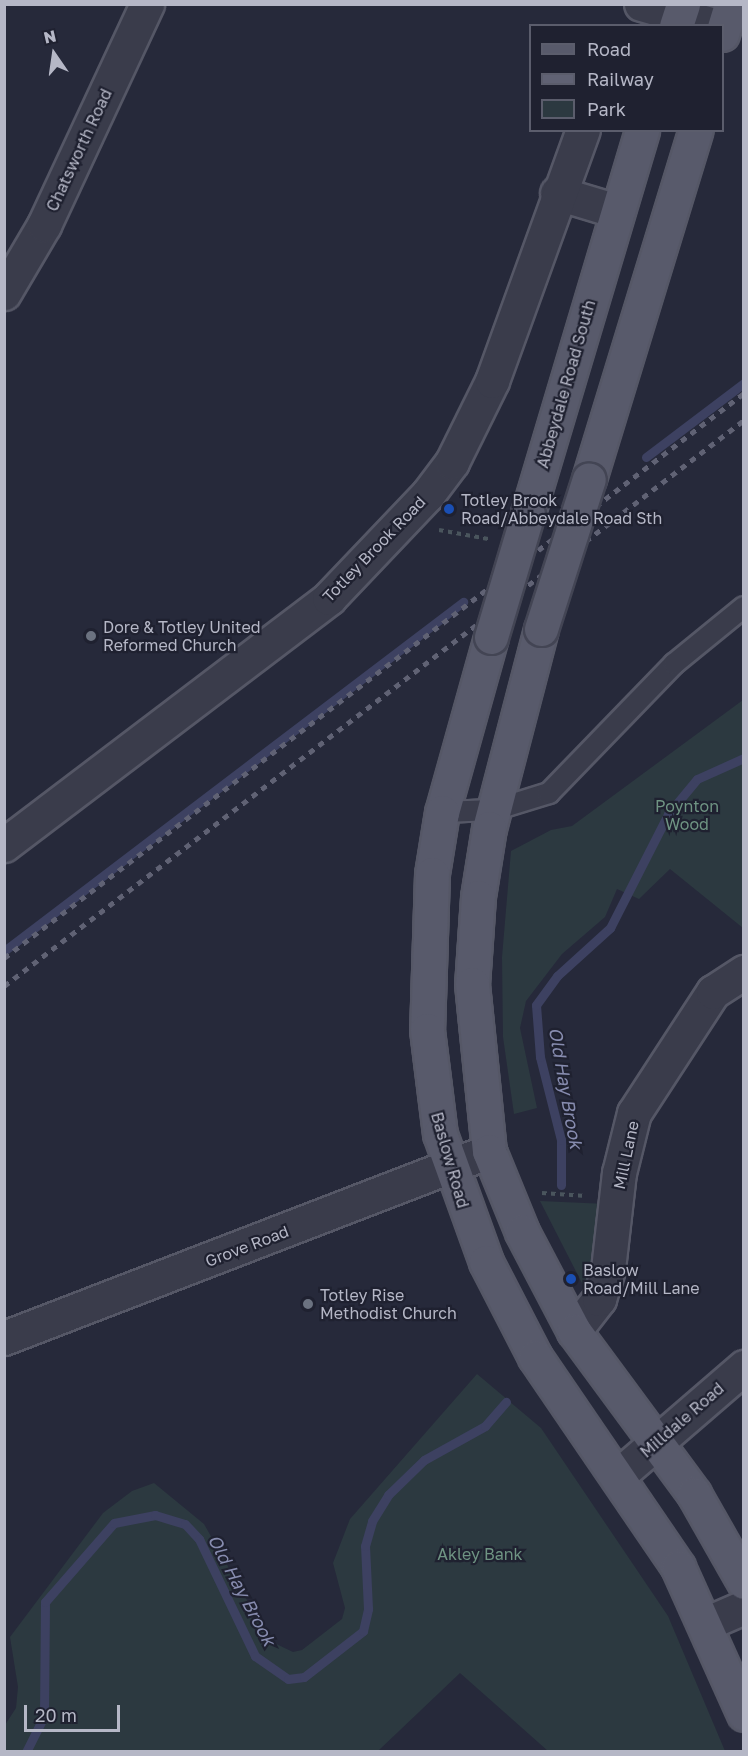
<!DOCTYPE html>
<style>
body{margin:0}
#map{position:relative;width:748px;height:1756px;overflow:hidden;background:#26293a;font-family:"Golos Text",sans-serif}
div>[style]{position:absolute}
.green>*{inset:0;background:#2c3940}
.stream>*{height:9px;margin:-4.5px;padding:0 4.5px;transform-origin:4.5px;border-radius:4.5px;background:#3d4161}
.path>*{height:4px;margin-top:-2px;transform-origin:0;background:repeating-linear-gradient(90deg,#4a555d 0 4.5px,transparent 0 9px)}
.roads{filter:drop-shadow(2px 0 #555766) drop-shadow(-2px 0 #555766) drop-shadow(0 2px #555766) drop-shadow(0 -2px #555766)}
.lane>*{height:20px;margin:-10px;padding:0 10px;transform-origin:10px;border-radius:10px;background:#3a3c4b}
.street>*{height:33px;margin:-16.5px;padding:0 16.5px;transform-origin:16.5px;border-radius:16.5px;background:#3a3c4b}
.primary>*{height:33px;margin:-16.5px;padding:0 16.5px;transform-origin:16.5px;border-radius:16.5px;background:#585a6b}
.rail>*{height:4.5px;margin-top:-2.25px;transform-origin:0;background:repeating-linear-gradient(90deg,#606274 0 6px,transparent 0 12px)}
.bridges{filter:drop-shadow(2px 0 #434554) drop-shadow(-2px 0 #434554) drop-shadow(0 2px #434554) drop-shadow(0 -2px #434554)}
.primary-bridge>*{height:33px;margin:-16.5px;padding:0 16.5px;transform-origin:16.5px;border-radius:16.5px;background:#585a6b}
.dots>*{width:16px;height:16px;translate:-50% -50%;box-sizing:border-box;border:3px solid #1f2130;border-radius:50%}
span{translate:-50% -50%;white-space:nowrap;text-align:center;line-height:1.15;-webkit-text-stroke:4.5px #1f2130;paint-order:stroke}
.street-label{font-size:16px;color:#b5b7c6}
.poi-label{font-size:16px;color:#b5b7c6}
.left{translate:0 -50%;text-align:left}
.park-label{font-size:16px;color:#6f9483}
.water-label{font-size:18px;color:#878caf;font-style:italic}
.frame{position:absolute;inset:0;border:6px solid #b5b7c6;pointer-events:none}
.legend{position:absolute;left:529px;top:24px;width:195px;height:108px;box-sizing:border-box;background:#1f2130;border:2px solid #5b5d6c;margin:0;padding:8px 10px;list-style:none;font-size:18px;color:#b5b7c6}
.legend li{display:flex;align-items:center;gap:12px;height:30px}
.legend b{width:30px;border:2px solid #5b5d6c}
.north{position:absolute;left:24px;top:24px;width:60px;height:60px;-webkit-text-stroke:4px #1f2130;paint-order:stroke;rotate:347deg;font-size:16px;font-weight:700;line-height:24px;text-align:center;color:#b5b7c6}
.north::after{content:'';display:block;margin:auto;width:21px;height:27px;background:#b5b7c6;clip-path:polygon(50% 0,100% 100%,50% 72%,0 100%)}
.scale{position:absolute;left:24px;top:1705px;width:96px;height:27px;box-sizing:border-box;border:3px solid #b5b7c6;border-top:0;padding-left:8px;font-size:18px;line-height:21px;white-space:nowrap;color:#b5b7c6;-webkit-text-stroke:4px #1f2130;paint-order:stroke}
</style>
<div id="map">
<div class="green">
<div style="clip-path:polygon(743px 700px,743px 928px,670px 869px,639px 899px,617px 889px,605px 917px,562px 954px,526px 1001px,520px 1028px,537px 1108px,514px 1114px,503px 1037px,502px 957px,511px 851px,551px 830px,572px 826px)"></div>
<div style="clip-path:polygon(540px 1201px,607px 1204px,586px 1291px)"></div>
<div style="clip-path:polygon(477px 1374px,541px 1428px,668px 1616px,725px 1751px,548px 1751px,460px 1673px,378px 1751px,5px 1751px,5px 1725px,16px 1708px,18px 1687px,10px 1637px,103px 1513px,132px 1491px,154px 1483px,204px 1524px,270px 1641px,293px 1652px,302px 1650px,342px 1619px,345px 1608px,333px 1563px,350px 1519px)"></div>
</div>
<div class="stream">
<div style="left:646px;top:457px;width:123px;rotate:-37.1deg"></div>
<div style="left:4px;top:951px;width:577px;rotate:-37.25deg"></div>
<div style="left:561px;top:1185px;width:45px;rotate:-90deg"></div>
<div style="left:561px;top:1140px;width:86px;rotate:-104.2deg"></div>
<div style="left:540px;top:1057px;width:52px;rotate:-94.4deg"></div>
<div style="left:536px;top:1005px;width:36px;rotate:-54deg"></div>
<div style="left:557px;top:976px;width:72px;rotate:-42.2deg"></div>
<div style="left:610px;top:928px;width:128px;rotate:-63deg"></div>
<div style="left:668px;top:814px;width:45px;rotate:-50.4deg"></div>
<div style="left:697px;top:779px;width:51px;rotate:-24.1deg"></div>
<div style="left:26px;top:1752px;width:40px;rotate:-63.4deg"></div>
<div style="left:44px;top:1716px;width:114px;rotate:-89.5deg"></div>
<div style="left:45px;top:1602px;width:105px;rotate:-48.9deg"></div>
<div style="left:114px;top:1523px;width:42px;rotate:-11deg"></div>
<div style="left:155px;top:1515px;width:31px;rotate:17deg"></div>
<div style="left:185px;top:1524px;width:21px;rotate:47deg"></div>
<div style="left:199px;top:1539px;width:130px;rotate:64.4deg"></div>
<div style="left:255px;top:1656px;width:40px;rotate:34.9deg"></div>
<div style="left:288px;top:1679px;width:16px;rotate:-7deg"></div>
<div style="left:304px;top:1677px;width:75px;rotate:-37.9deg"></div>
<div style="left:363px;top:1631px;width:23px;rotate:-77deg"></div>
<div style="left:368px;top:1609px;width:63px;rotate:-92.7deg"></div>
<div style="left:365px;top:1546px;width:26px;rotate:-74deg"></div>
<div style="left:372px;top:1521px;width:31px;rotate:-58deg"></div>
<div style="left:388px;top:1495px;width:50px;rotate:-44.2deg"></div>
<div style="left:424px;top:1460px;width:70px;rotate:-29.1deg"></div>
<div style="left:485px;top:1426px;width:32px;rotate:-49deg"></div>
</div>
<div class="path">
<div style="left:439px;top:530px;width:50px;rotate:10.4deg"></div>
<div style="left:542px;top:1193px;width:44px;rotate:3.9deg"></div>
</div>
<div class="roads">
<div class="lane">
<div style="left:442px;top:812px;width:52px;rotate:-2.2deg"></div>
<div style="left:494px;top:810px;width:58px;rotate:-17.2deg"></div>
<div style="left:549px;top:793px;width:180px;rotate:-45.9deg"></div>
<div style="left:674px;top:664px;width:90px;rotate:-39.2deg"></div>
</div>
<div class="street">
<div style="left:641px;top:4px;width:79px;rotate:16.1deg"></div>
<div style="left:557px;top:193px;width:63px;rotate:16.7deg"></div>
<div style="left:4px;top:293px;width:79px;rotate:-59.5deg"></div>
<div style="left:44px;top:225px;width:244px;rotate:-65deg"></div>
<div style="left:4px;top:845px;width:408px;rotate:-37.2deg"></div>
<div style="left:329px;top:598px;width:144px;rotate:-46.4deg"></div>
<div style="left:428px;top:494px;width:40px;rotate:-53deg"></div>
<div style="left:452px;top:462px;width:90px;rotate:-63.7deg"></div>
<div style="left:492px;top:381px;width:267px;rotate:-70.1deg"></div>
<div style="left:574px;top:1331px;width:41px;rotate:-52deg"></div>
<div style="left:599px;top:1299px;width:31px;rotate:-73deg"></div>
<div style="left:608px;top:1269px;width:97px;rotate:-83.5deg"></div>
<div style="left:619px;top:1173px;width:62px;rotate:-76deg"></div>
<div style="left:634px;top:1113px;width:145px;rotate:-56.9deg"></div>
<div style="left:713px;top:992px;width:37px;rotate:-33deg"></div>
<div style="left:4px;top:1338px;width:520px;rotate:-21.08deg"></div>
<div style="left:620px;top:1474px;width:164px;rotate:-40.8deg"></div>
<div style="left:707px;top:1623px;width:40px;rotate:-23.4deg"></div>
</div>
<div class="primary">
<div style="left:676px;top:26px;width:23px;rotate:-72deg"></div>
<div style="left:722px;top:34px;width:31px;rotate:-73deg"></div>
<div style="left:589px;top:479px;width:365px;rotate:-73deg"></div>
<div style="left:528px;top:513px;width:400px;rotate:-73.4deg"></div>
<div style="left:541px;top:629px;width:206px;rotate:104.6deg"></div>
<div style="left:489px;top:828px;width:70px;rotate:99.1deg"></div>
<div style="left:478px;top:897px;width:87px;rotate:93.9deg"></div>
<div style="left:472px;top:984px;width:168px;rotate:84.2deg"></div>
<div style="left:489px;top:1151px;width:87px;rotate:67.8deg"></div>
<div style="left:522px;top:1232px;width:112px;rotate:62.3deg"></div>
<div style="left:574px;top:1331px;width:202px;rotate:53.6deg"></div>
<div style="left:694px;top:1494px;width:101px;rotate:60.4deg"></div>
<div style="left:491px;top:637px;width:182px;rotate:105.6deg"></div>
<div style="left:442px;top:812px;width:63px;rotate:99.2deg"></div>
<div style="left:432px;top:874px;width:156px;rotate:91.8deg"></div>
<div style="left:427px;top:1030px;width:105px;rotate:82.9deg"></div>
<div style="left:440px;top:1134px;width:136px;rotate:70.2deg"></div>
<div style="left:486px;top:1262px;width:107px;rotate:62.7deg"></div>
<div style="left:535px;top:1357px;width:254px;rotate:55.7deg"></div>
<div style="left:678px;top:1567px;width:161px;rotate:65.8deg"></div>
</div>
</div>
<div class="rail">
<div style="left:4px;top:958px;width:931px;rotate:-37.36deg"></div>
<div style="left:4px;top:986px;width:932px;rotate:-37.41deg"></div>
</div>
<div class="bridges">
<div class="primary-bridge">
<div style="left:541px;top:629px;width:157px;rotate:-72.3deg"></div>
<div style="left:491px;top:637px;width:129px;rotate:-73.4deg"></div>
</div>
</div>
<div class="dots">
<div style="left:449px;top:509px;background:#1a4fb4"></div>
<div style="left:91px;top:636px;background:#6b7280"></div>
<div style="left:571px;top:1279px;background:#1a4fb4"></div>
<div style="left:308px;top:1304px;background:#6b7280"></div>
</div>
<div class="street-label">
<span style="left:79px;top:150px;rotate:-65deg">Chatsworth Road</span>
<span style="left:566px;top:384px;rotate:-74deg">Abbeydale Road South</span>
<span style="left:374px;top:549px;rotate:-46deg">Totley Brook Road</span>
<span style="left:626px;top:1155px;rotate:-78deg">Mill Lane</span>
<span style="left:450px;top:1160px;rotate:74deg">Baslow Road</span>
<span style="left:247px;top:1246px;rotate:-21deg">Grove Road</span>
<span style="left:682px;top:1420px;rotate:-41deg">Milldale Road</span>
</div>
<div class="poi-label">
<span class="left" style="left:461px;top:509px">Totley Brook<br>Road/Abbeydale Road Sth</span>
<span class="left" style="left:103px;top:636px">Dore &amp; Totley United<br>Reformed Church</span>
<span class="left" style="left:583px;top:1279px">Baslow<br>Road/Mill Lane</span>
<span class="left" style="left:320px;top:1304px">Totley Rise<br>Methodist Church</span>
</div>
<div class="park-label">
<span style="left:687px;top:815px">Poynton<br>Wood</span>
<span style="left:480px;top:1554px">Akley Bank</span>
</div>
<div class="water-label">
<span style="left:566px;top:1088px;rotate:80deg">Old Hay Brook</span>
<span style="left:242px;top:1590px;rotate:62deg">Old Hay Brook</span>
</div>
<div class="frame"></div>
<ul class="legend">
<li><b style="height:8px;background:#585a6b"></b>Road</li>
<li><b style="height:8px;background:#606274"></b>Railway</li>
<li><b style="height:16px;background:#2c3940"></b>Park</li>
</ul>
<div class="north">N</div>
<div class="scale">20 m</div>
</div>
